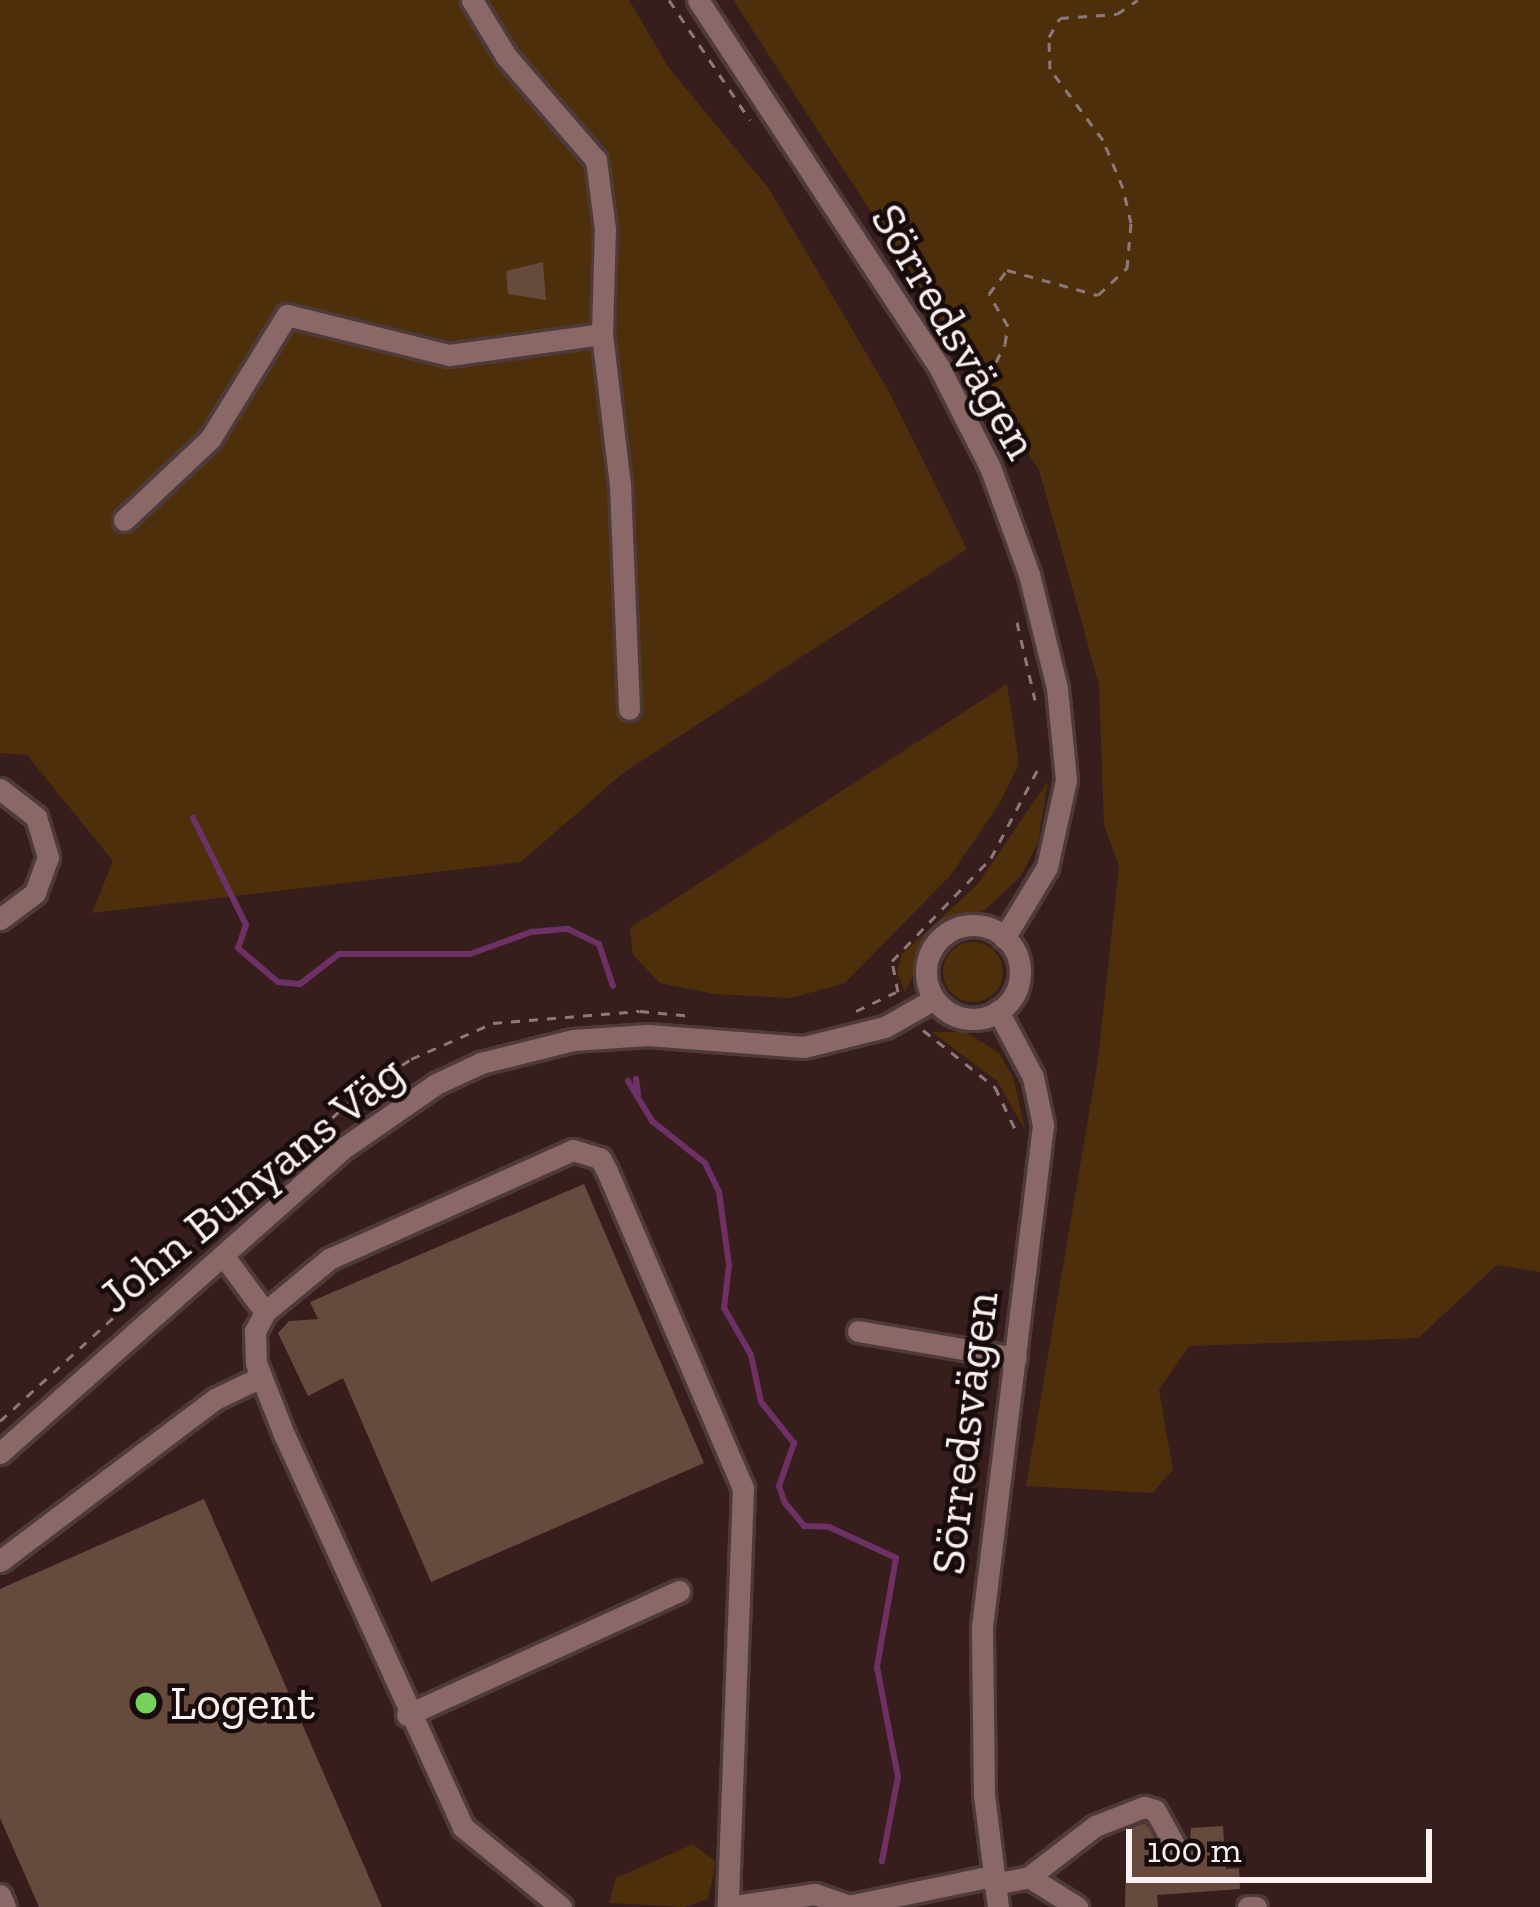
<!DOCTYPE html>
<meta charset="utf-8">
<style>
body{margin:0}
#map{position:relative;width:1540px;height:1907px;overflow:hidden;background:#381d1d;font-family:"Zilla Slab",serif}
div>[style]{position:absolute}
.green>*{inset:0;background:#4d300b}
.round{border-radius:50%}
.stream>*{height:6px;margin:-3px;padding:0 3px;transform-origin:3px;border-radius:3px;background:#6e3166}
.building>*{inset:0;background:#674a3e}
.path>*{height:3px;margin-top:-1.5px;transform-origin:0;background:repeating-linear-gradient(90deg,#8e7979 0 9px,transparent 0 18px)}
.roads{filter:drop-shadow(3px 0 #4f3a3a) drop-shadow(-3px 0 #4f3a3a) drop-shadow(0 3px #4f3a3a) drop-shadow(0 -3px #4f3a3a)}
.minor>*{height:21px;margin:-10.5px;padding:0 10.5px;transform-origin:10.5px;border-radius:10.5px;background:#896867}
.minor>.ring{margin:-10.5px;padding:0;box-sizing:content-box;background:none;border:21px solid #896867;border-radius:50%}
.dots>*{width:33px;height:33px;translate:-50% -50%;box-sizing:border-box;border:6px solid #170b0b;border-radius:50%}
span{translate:-50% -50%;white-space:nowrap;text-align:center;line-height:1.15;-webkit-text-stroke:9px #170b0b;paint-order:stroke}
.street-label{font-size:48px;color:#fdf1f1}
.poi-label{font-size:48px;color:#fdf1f1}
.left{translate:0 -50%;text-align:left}
.scale{position:absolute;left:1126px;top:1829px;width:306px;height:54px;box-sizing:border-box;border:6px solid #fdf1f1;border-top:0;padding-left:15px;font-size:36px;line-height:42px;white-space:nowrap;color:#fdf1f1;-webkit-text-stroke:9px #170b0b;paint-order:stroke}
</style>
<div id="map">
<div class="green">
<div style="clip-path:polygon(0 0,629px 0,669px 68px,769px 189px,888px 390px,967px 549px,623px 773px,521px 862px,92px 913px,113px 861px,27px 755px,0 753px)"></div>
<div style="clip-path:polygon(733px 0,1540px 0,1540px 1272px,1497px 1265px,1418px 1338px,1189px 1346px,1159px 1390px,1173px 1470px,1152px 1493px,1026px 1486px,1098px 1060px,1119px 866px,1104px 825px,1099px 685px,1063px 554px,1039px 470px)"></div>
<div style="clip-path:polygon(1007px 684px,1019px 764px,999px 804px,950px 876px,845px 983px,791px 998px,714px 994px,660px 983px,633px 955px,630px 928px)"></div>
<div style="clip-path:polygon(1048px 781px,1038px 843px,1020px 877px,985px 910px,937px 928px,905px 992px,897px 972px,902px 954px,977px 885px)"></div>
<div class="round" style="left:943px;top:942px;width:60px;height:60px"></div>
<div style="clip-path:polygon(932px 1032px,966px 1032px,999px 1053px,1014px 1079px,1025px 1130px,997px 1081px)"></div>
<div style="clip-path:polygon(693px 1844px,716px 1862px,708px 1899px,684px 1907px,609px 1903px,616px 1878px)"></div>
</div>
<div class="stream">
<div style="left:193px;top:818px;width:119px;rotate:63.6deg"></div>
<div style="left:246px;top:925px;width:24px;rotate:109deg"></div>
<div style="left:238px;top:948px;width:52px;rotate:40.4deg"></div>
<div style="left:278px;top:982px;width:22px;rotate:5deg"></div>
<div style="left:300px;top:984px;width:49px;rotate:-37.6deg"></div>
<div style="left:339px;top:954px;width:131px"></div>
<div style="left:470px;top:954px;width:65px;rotate:-19.8deg"></div>
<div style="left:531px;top:932px;width:37px;rotate:-5deg"></div>
<div style="left:568px;top:929px;width:34px;rotate:26deg"></div>
<div style="left:599px;top:944px;width:44px;rotate:71.6deg"></div>
<div style="left:636px;top:1079px;width:15px;rotate:82deg"></div>
<div style="left:628px;top:1081px;width:47px;rotate:59deg"></div>
<div style="left:652px;top:1121px;width:68px;rotate:38.4deg"></div>
<div style="left:705px;top:1163px;width:32px;rotate:64deg"></div>
<div style="left:719px;top:1192px;width:74px;rotate:82.2deg"></div>
<div style="left:729px;top:1265px;width:43px;rotate:96.6deg"></div>
<div style="left:724px;top:1308px;width:54px;rotate:60.1deg"></div>
<div style="left:751px;top:1355px;width:48px;rotate:78deg"></div>
<div style="left:761px;top:1402px;width:53px;rotate:51.2deg"></div>
<div style="left:794px;top:1443px;width:46px;rotate:109.2deg"></div>
<div style="left:779px;top:1486px;width:18px;rotate:71deg"></div>
<div style="left:785px;top:1503px;width:30px;rotate:50deg"></div>
<div style="left:804px;top:1526px;width:25px;rotate:2deg"></div>
<div style="left:829px;top:1527px;width:74px;rotate:24.8deg"></div>
<div style="left:896px;top:1558px;width:111px;rotate:99.9deg"></div>
<div style="left:877px;top:1667px;width:112px;rotate:79.2deg"></div>
<div style="left:898px;top:1777px;width:86px;rotate:100.8deg"></div>
</div>
<div class="building">
<div style="clip-path:polygon(543px 262px,546px 300px,508px 294px,506px 271px)"></div>
<div style="clip-path:polygon(584px 1184px,704px 1463px,431px 1582px,343px 1378px,308px 1396px,278px 1333px,289px 1321px,318px 1319px,310px 1302px)"></div>
<div style="clip-path:polygon(204px 1499px,382px 1907px,39px 1907px,0 1818px,0 1589px)"></div>
<div style="clip-path:polygon(1145px 1823px,1175px 1863px,1189px 1855px,1191px 1828px,1223px 1826px,1226px 1869px,1239px 1868px,1240px 1889px,1157px 1895px,1158px 1907px,1125px 1907px,1127px 1830px)"></div>
</div>
<div class="path">
<div style="left:669px;top:0;width:145px;rotate:56deg"></div>
<div style="left:969px;top:372px;width:29px;rotate:-20deg"></div>
<div style="left:996px;top:362px;width:20px;rotate:-63deg"></div>
<div style="left:1005px;top:344px;width:18px;rotate:-81deg"></div>
<div style="left:1008px;top:326px;width:37px;rotate:-121deg"></div>
<div style="left:989px;top:294px;width:30px;rotate:-53deg"></div>
<div style="left:1007px;top:270px;width:94px;rotate:15.4deg"></div>
<div style="left:1098px;top:295px;width:40px;rotate:-43deg"></div>
<div style="left:1127px;top:268px;width:45px;rotate:-84.9deg"></div>
<div style="left:1131px;top:223px;width:36px;rotate:-103deg"></div>
<div style="left:1123px;top:188px;width:52px;rotate:-112.6deg"></div>
<div style="left:1103px;top:140px;width:89px;rotate:-126.7deg"></div>
<div style="left:1050px;top:69px;width:32px;rotate:-92deg"></div>
<div style="left:1049px;top:37px;width:22px;rotate:-60deg"></div>
<div style="left:1060px;top:18px;width:57px;rotate:-4deg"></div>
<div style="left:1117px;top:14px;width:25px;rotate:-34deg"></div>
<div style="left:1017px;top:622px;width:80px;rotate:77deg"></div>
<div style="left:898px;top:992px;width:32px;rotate:-101deg"></div>
<div style="left:892px;top:961px;width:143px;rotate:-46.1deg"></div>
<div style="left:991px;top:858px;width:107px;rotate:-62.2deg"></div>
<div style="left:856px;top:1011px;width:44px;rotate:-25.4deg"></div>
<div style="left:923px;top:1030px;width:92px;rotate:38.4deg"></div>
<div style="left:995px;top:1087px;width:53px;rotate:64.4deg"></div>
<div style="left:0;top:1421px;width:483px;rotate:-42.4deg"></div>
<div style="left:357px;top:1095px;width:65px;rotate:-33.7deg"></div>
<div style="left:411px;top:1059px;width:90px;rotate:-23.7deg"></div>
<div style="left:493px;top:1023px;width:147px;rotate:-4.7deg"></div>
<div style="left:640px;top:1011px;width:53px;rotate:5.4deg"></div>
</div>
<div class="roads">
<div class="minor">
<div style="left:698px;top:0;width:439px;rotate:56.7deg"></div>
<div style="left:939px;top:367px;width:112px;rotate:63deg"></div>
<div style="left:990px;top:467px;width:114px;rotate:70deg"></div>
<div style="left:1029px;top:574px;width:117px;rotate:76.2deg"></div>
<div style="left:1057px;top:688px;width:92px;rotate:84.4deg"></div>
<div style="left:1066px;top:780px;width:89px;rotate:102.3deg"></div>
<div style="left:1047px;top:867px;width:83px;rotate:121.2deg"></div>
<div style="left:602px;top:334px;width:152px;rotate:83.2deg"></div>
<div style="left:620px;top:485px;width:224px;rotate:87.7deg"></div>
<div style="left:124px;top:520px;width:118px;rotate:-43.3deg"></div>
<div style="left:210px;top:439px;width:146px;rotate:-58.2deg"></div>
<div style="left:287px;top:315px;width:167px;rotate:13.9deg"></div>
<div style="left:449px;top:355px;width:154px;rotate:-7.8deg"></div>
<div style="left:602px;top:334px;width:105px;rotate:-88.4deg"></div>
<div style="left:605px;top:229px;width:70px;rotate:-97.4deg"></div>
<div style="left:596px;top:160px;width:138px;rotate:-130.9deg"></div>
<div style="left:506px;top:56px;width:66px;rotate:-121.3deg"></div>
<div style="left:0;top:789px;width:46px;rotate:37.9deg"></div>
<div style="left:36px;top:817px;width:42px;rotate:73.3deg"></div>
<div style="left:48px;top:857px;width:38px;rotate:110deg"></div>
<div style="left:35px;top:893px;width:44px;rotate:143.4deg"></div>
<div class="ring" style="left:926px;top:925px;width:73px;height:73px"></div>
<div style="left:223px;top:1255px;width:71px;rotate:53.6deg"></div>
<div style="left:858px;top:1331px;width:160px;rotate:9.7deg"></div>
<div style="left:0;top:1453px;width:461px;rotate:-41.6deg"></div>
<div style="left:345px;top:1147px;width:111px;rotate:-34.7deg"></div>
<div style="left:436px;top:1084px;width:50px;rotate:-25deg"></div>
<div style="left:481px;top:1063px;width:95px;rotate:-14deg"></div>
<div style="left:573px;top:1040px;width:75px;rotate:-3.8deg"></div>
<div style="left:648px;top:1035px;width:156px;rotate:4.4deg"></div>
<div style="left:804px;top:1047px;width:83px;rotate:-13.9deg"></div>
<div style="left:885px;top:1027px;width:56px;rotate:-29.7deg"></div>
<div style="left:0;top:1561px;width:269px;rotate:-37deg"></div>
<div style="left:215px;top:1399px;width:51px;rotate:-25.6deg"></div>
<div style="left:407px;top:1715px;width:299px;rotate:-24.5deg"></div>
<div style="left:1029px;top:1877px;width:83px;rotate:-37.7deg"></div>
<div style="left:1095px;top:1826px;width:53px;rotate:-21.2deg"></div>
<div style="left:1144px;top:1807px;width:11px;rotate:15deg"></div>
<div style="left:1155px;top:1810px;width:43px;rotate:61.1deg"></div>
<div style="left:994px;top:1884px;width:36px;rotate:-11deg"></div>
<div style="left:1029px;top:1877px;width:57px;rotate:32deg"></div>
<div style="left:0;top:1895px;width:13px;rotate:67deg"></div>
<div style="left:561px;top:1907px;width:127px;rotate:-140.8deg"></div>
<div style="left:463px;top:1827px;width:429px;rotate:-114.5deg"></div>
<div style="left:285px;top:1437px;width:79px;rotate:-111.4deg"></div>
<div style="left:256px;top:1363px;width:32px;rotate:-92deg"></div>
<div style="left:255px;top:1331px;width:21px;rotate:-62deg"></div>
<div style="left:265px;top:1312px;width:83px;rotate:-39.6deg"></div>
<div style="left:329px;top:1259px;width:267px;rotate:-24.1deg"></div>
<div style="left:573px;top:1150px;width:28px;rotate:17deg"></div>
<div style="left:600px;top:1158px;width:15px;rotate:62deg"></div>
<div style="left:607px;top:1171px;width:345px;rotate:66.8deg"></div>
<div style="left:743px;top:1488px;width:419px;rotate:92.1deg"></div>
<div style="left:728px;top:1907px;width:88px;rotate:-8.5deg"></div>
<div style="left:815px;top:1894px;width:34px;rotate:19deg"></div>
<div style="left:843px;top:1907px;width:152px;rotate:-11.8deg"></div>
<div style="left:998px;top:1907px;width:113px;rotate:-97.1deg"></div>
<div style="left:984px;top:1795px;width:168px;rotate:-90.7deg"></div>
<div style="left:982px;top:1627px;width:506px;rotate:-83.07deg"></div>
<div style="left:1043px;top:1125px;width:49px;rotate:-101.8deg"></div>
<div style="left:1033px;top:1077px;width:75px;rotate:-117.9deg"></div>
<div style="left:1248px;top:1907px;width:8px"></div>
</div>
</div>
<div class="dots">
<div style="left:146px;top:1703px;background:#76d25a"></div>
</div>
<div class="street-label">
<span style="left:955px;top:331px;rotate:60deg">Sörredsvägen</span>
<span style="left:251px;top:1184px;rotate:-39deg">John Bunyans Väg</span>
<span style="left:964px;top:1433px;rotate:-83deg">Sörredsvägen</span>
</div>
<div class="poi-label">
<span class="left" style="left:170px;top:1703px">Logent</span>
</div>
<div class="scale">100 m</div>
</div>
